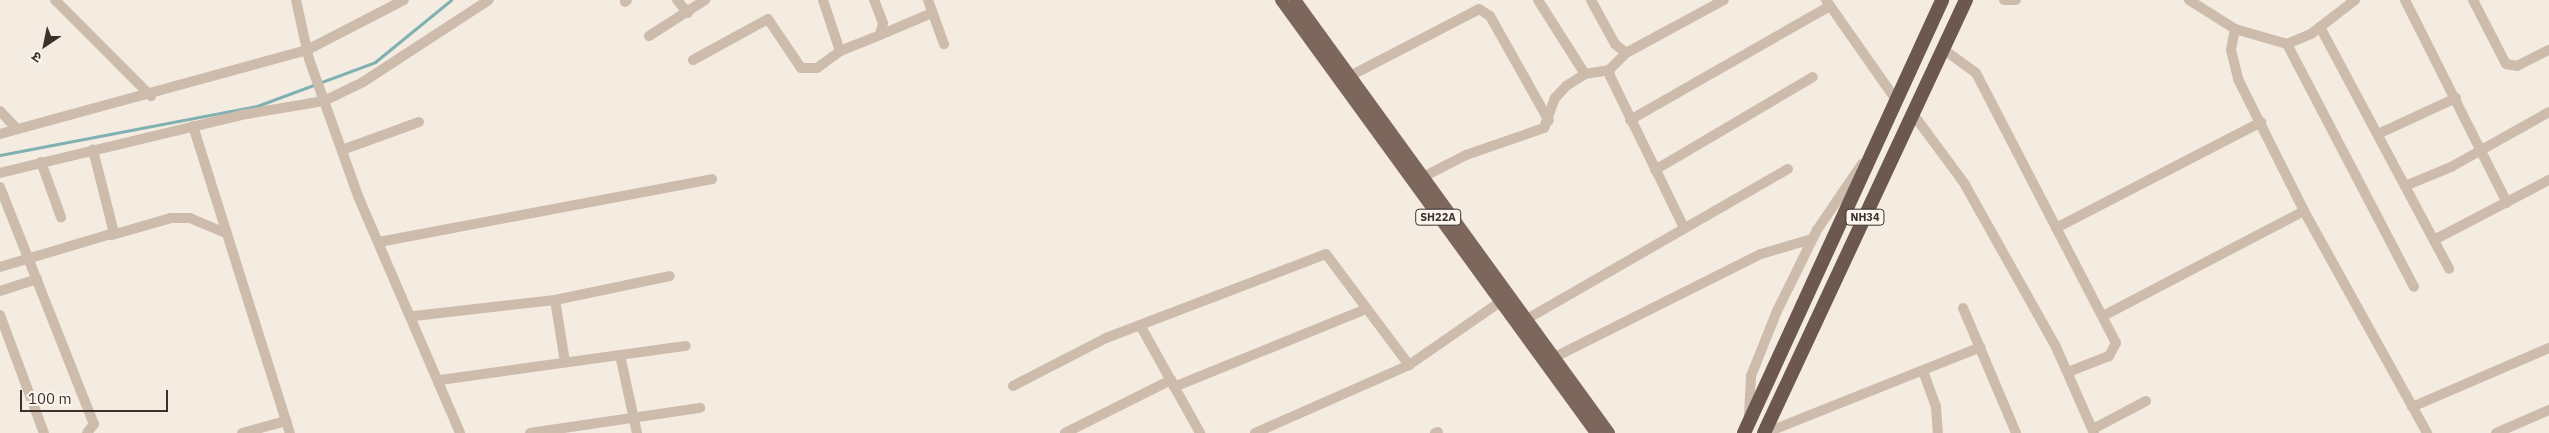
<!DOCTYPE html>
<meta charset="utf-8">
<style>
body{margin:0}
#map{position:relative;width:2549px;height:433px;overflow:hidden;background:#f4ebe1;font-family:"IBM Plex Sans","Noto Sans Devanagari",sans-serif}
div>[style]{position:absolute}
.stream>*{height:3px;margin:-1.5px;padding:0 1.5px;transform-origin:1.5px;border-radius:1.5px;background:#7fb0b2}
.minor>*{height:10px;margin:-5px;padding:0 5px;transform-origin:5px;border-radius:5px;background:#cdbbac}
.primary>*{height:12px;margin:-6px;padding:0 6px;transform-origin:6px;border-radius:6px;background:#7d675c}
.trunk>*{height:14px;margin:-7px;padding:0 7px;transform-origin:7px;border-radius:7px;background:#6c584f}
span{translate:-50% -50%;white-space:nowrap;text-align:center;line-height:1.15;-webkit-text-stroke:5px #fbf5ee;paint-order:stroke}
.shield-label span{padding:1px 4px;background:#fbf5ee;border:1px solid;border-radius:4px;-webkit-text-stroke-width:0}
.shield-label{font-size:11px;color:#3b302b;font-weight:700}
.north{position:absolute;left:20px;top:20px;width:50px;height:50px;-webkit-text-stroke:4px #fbf5ee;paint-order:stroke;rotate:214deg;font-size:14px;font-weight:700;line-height:20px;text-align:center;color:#3b302b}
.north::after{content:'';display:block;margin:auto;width:18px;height:22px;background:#3b302b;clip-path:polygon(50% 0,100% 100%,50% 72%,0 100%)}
.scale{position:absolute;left:20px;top:390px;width:148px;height:22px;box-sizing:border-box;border:2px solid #3b302b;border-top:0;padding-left:6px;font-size:15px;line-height:18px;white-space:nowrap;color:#3b302b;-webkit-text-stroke:4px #fbf5ee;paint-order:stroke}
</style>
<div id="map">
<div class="stream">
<div style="left:0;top:155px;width:262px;rotate:-10.8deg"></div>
<div style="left:257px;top:106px;width:126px;rotate:-20.4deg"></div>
<div style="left:375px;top:62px;width:98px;rotate:-39.2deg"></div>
</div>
<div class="minor">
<div style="left:55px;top:0;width:136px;rotate:45deg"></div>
<div style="left:296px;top:0;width:60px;rotate:77.6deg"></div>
<div style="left:309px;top:59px;width:145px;rotate:70.3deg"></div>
<div style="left:358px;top:196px;width:258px;rotate:66.7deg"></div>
<div style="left:677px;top:0;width:17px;rotate:50deg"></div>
<div style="left:823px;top:0;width:54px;rotate:71.6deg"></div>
<div style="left:928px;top:0;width:47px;rotate:70deg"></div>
<div style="left:1538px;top:0;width:88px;rotate:57.6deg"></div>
<div style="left:1591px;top:0;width:50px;rotate:61.4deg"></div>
<div style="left:1615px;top:44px;width:14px;rotate:39deg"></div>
<div style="left:1626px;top:53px;width:111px;rotate:-28.4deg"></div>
<div style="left:1826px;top:0;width:122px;rotate:55deg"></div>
<div style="left:2004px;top:0;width:12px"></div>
<div style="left:2189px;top:0;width:54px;rotate:32.2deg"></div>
<div style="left:2235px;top:29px;width:54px;rotate:16.1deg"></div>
<div style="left:2287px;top:44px;width:26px;rotate:-23deg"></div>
<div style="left:2311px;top:34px;width:56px;rotate:-37.7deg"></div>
<div style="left:2405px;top:0;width:227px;rotate:63.3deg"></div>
<div style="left:2473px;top:0;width:72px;rotate:62.7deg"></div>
<div style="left:2506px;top:64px;width:11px;rotate:10deg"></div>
<div style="left:2517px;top:66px;width:36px;rotate:-27deg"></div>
<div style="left:625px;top:2px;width:3px;rotate:-45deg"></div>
<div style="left:2320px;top:27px;width:274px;rotate:61.9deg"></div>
<div style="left:2235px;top:29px;width:21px;rotate:101deg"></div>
<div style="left:2231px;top:50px;width:30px;rotate:76deg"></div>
<div style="left:2238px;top:79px;width:148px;rotate:63.4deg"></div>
<div style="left:2304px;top:211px;width:254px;rotate:61deg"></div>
<div style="left:880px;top:35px;width:56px;rotate:-22.9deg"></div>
<div style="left:649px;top:36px;width:67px;rotate:-32.7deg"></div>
<div style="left:2287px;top:44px;width:274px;rotate:62.4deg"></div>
<div style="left:1943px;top:49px;width:41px;rotate:36deg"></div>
<div style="left:1976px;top:73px;width:304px;rotate:62.6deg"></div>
<div style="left:2116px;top:343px;width:15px;rotate:118deg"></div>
<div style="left:2109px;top:356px;width:44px;rotate:158.7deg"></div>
<div style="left:1626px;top:53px;width:24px;rotate:135deg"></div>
<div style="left:1609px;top:70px;width:6px;rotate:81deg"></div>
<div style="left:1610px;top:76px;width:169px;rotate:64deg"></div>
<div style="left:693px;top:60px;width:85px;rotate:-28.7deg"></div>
<div style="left:768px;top:19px;width:59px;rotate:56deg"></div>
<div style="left:801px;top:68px;width:16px"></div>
<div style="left:817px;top:68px;width:29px;rotate:-36deg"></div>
<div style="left:840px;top:51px;width:43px;rotate:-21.8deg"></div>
<div style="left:880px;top:35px;width:12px;rotate:-76deg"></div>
<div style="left:883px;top:23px;width:25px;rotate:-111deg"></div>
<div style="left:1350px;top:76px;width:145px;rotate:-27.4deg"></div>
<div style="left:1479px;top:9px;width:13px;rotate:32deg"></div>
<div style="left:1490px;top:16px;width:120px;rotate:60.7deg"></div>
<div style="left:0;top:111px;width:25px;rotate:47deg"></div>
<div style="left:1913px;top:114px;width:86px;rotate:53.5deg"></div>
<div style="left:1964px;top:183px;width:188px;rotate:60.7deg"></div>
<div style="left:2056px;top:347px;width:94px;rotate:66.2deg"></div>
<div style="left:1630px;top:120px;width:230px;rotate:-29.7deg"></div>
<div style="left:193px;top:126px;width:322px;rotate:72.5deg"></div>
<div style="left:0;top:134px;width:318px;rotate:-15.3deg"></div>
<div style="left:307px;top:50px;width:109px;rotate:-27.3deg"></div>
<div style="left:2378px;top:134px;width:86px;rotate:-24.8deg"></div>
<div style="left:342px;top:150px;width:82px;rotate:-20deg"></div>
<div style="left:41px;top:162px;width:59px;rotate:70deg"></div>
<div style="left:1655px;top:170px;width:183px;rotate:-30.5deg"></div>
<div style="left:0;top:173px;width:248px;rotate:-13.5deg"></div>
<div style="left:241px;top:115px;width:84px;rotate:-9.6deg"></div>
<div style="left:324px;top:101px;width:43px;rotate:-26deg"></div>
<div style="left:363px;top:82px;width:150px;rotate:-33.1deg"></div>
<div style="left:1423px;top:177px;width:48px;rotate:-27.1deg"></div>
<div style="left:1466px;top:155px;width:83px;rotate:-19.1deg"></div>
<div style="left:1544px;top:128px;width:32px;rotate:-70deg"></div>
<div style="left:1555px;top:98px;width:16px;rotate:-47deg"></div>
<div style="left:1566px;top:86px;width:22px;rotate:-32deg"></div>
<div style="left:1585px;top:74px;width:24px;rotate:-9deg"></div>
<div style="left:2405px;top:186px;width:50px;rotate:-22.4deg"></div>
<div style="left:2451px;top:167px;width:112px;rotate:-29.3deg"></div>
<div style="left:0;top:187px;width:255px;rotate:68.4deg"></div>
<div style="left:94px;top:424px;width:11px;rotate:128deg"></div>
<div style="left:2056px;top:228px;width:231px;rotate:-27.3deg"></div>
<div style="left:112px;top:235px;width:61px;rotate:-16.1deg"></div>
<div style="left:171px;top:218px;width:19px"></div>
<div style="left:190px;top:218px;width:39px;rotate:23deg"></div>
<div style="left:2434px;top:240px;width:130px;rotate:-27.6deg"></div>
<div style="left:379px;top:242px;width:339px;rotate:-10.7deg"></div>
<div style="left:0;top:267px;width:119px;rotate:-16.6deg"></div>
<div style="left:114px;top:233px;width:86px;rotate:-104.2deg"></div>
<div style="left:0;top:291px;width:39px;rotate:-18deg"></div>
<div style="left:555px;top:300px;width:63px;rotate:80.8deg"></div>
<div style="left:1963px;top:308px;width:136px;rotate:67deg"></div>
<div style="left:0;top:315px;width:126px;rotate:69.6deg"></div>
<div style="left:414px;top:316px;width:142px;rotate:-6.5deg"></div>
<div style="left:555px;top:300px;width:117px;rotate:-11.8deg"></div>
<div style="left:2103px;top:316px;width:227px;rotate:-27.6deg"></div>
<div style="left:1527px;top:319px;width:301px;rotate:-29.9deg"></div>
<div style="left:1140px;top:325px;width:124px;rotate:60.9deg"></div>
<div style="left:620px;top:355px;width:80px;rotate:77.7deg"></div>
<div style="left:1555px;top:357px;width:230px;rotate:-26.6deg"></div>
<div style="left:1761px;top:254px;width:53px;rotate:-16.4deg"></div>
<div style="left:1923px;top:371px;width:38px;rotate:70deg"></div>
<div style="left:1936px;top:407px;width:26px;rotate:86deg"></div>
<div style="left:440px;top:380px;width:248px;rotate:-7.9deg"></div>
<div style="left:1013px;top:386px;width:105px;rotate:-27.3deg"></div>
<div style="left:1106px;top:338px;width:235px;rotate:-20.9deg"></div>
<div style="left:1326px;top:254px;width:139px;rotate:53.2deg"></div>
<div style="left:1174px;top:387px;width:207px;rotate:-22.1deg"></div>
<div style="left:2412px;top:407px;width:149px;rotate:-23.3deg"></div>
<div style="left:1749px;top:416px;width:40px;rotate:-87.1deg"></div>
<div style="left:1751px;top:376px;width:70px;rotate:-68.2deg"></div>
<div style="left:1777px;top:311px;width:90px;rotate:-63.7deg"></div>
<div style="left:1817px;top:230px;width:80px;rotate:-55.7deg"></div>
<div style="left:2093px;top:429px;width:60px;rotate:-27.8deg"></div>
<div style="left:242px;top:433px;width:46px;rotate:-15.3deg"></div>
<div style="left:530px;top:433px;width:172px;rotate:-8.4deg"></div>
<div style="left:1065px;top:433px;width:119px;rotate:-26.6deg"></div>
<div style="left:1255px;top:433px;width:168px;rotate:-23.8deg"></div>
<div style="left:1409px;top:365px;width:111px;rotate:-34.7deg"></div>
<div style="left:1435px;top:433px;width:3px;rotate:-18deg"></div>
<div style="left:1765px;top:433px;width:232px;rotate:-21.7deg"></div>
<div style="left:2496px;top:433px;width:58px;rotate:-23.5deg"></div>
</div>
<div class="primary">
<div style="left:1281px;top:0;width:535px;rotate:53.96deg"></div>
<div style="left:1295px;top:0;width:535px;rotate:54.05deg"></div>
</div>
<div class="trunk">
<div style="left:1744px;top:433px;width:476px;rotate:-65.4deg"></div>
<div style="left:1764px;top:433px;width:478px;rotate:-65deg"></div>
</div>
<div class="shield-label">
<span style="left:1438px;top:217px">SH22A</span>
<span style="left:1865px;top:217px">NH34</span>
</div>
<div class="north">उ</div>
<div class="scale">100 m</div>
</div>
